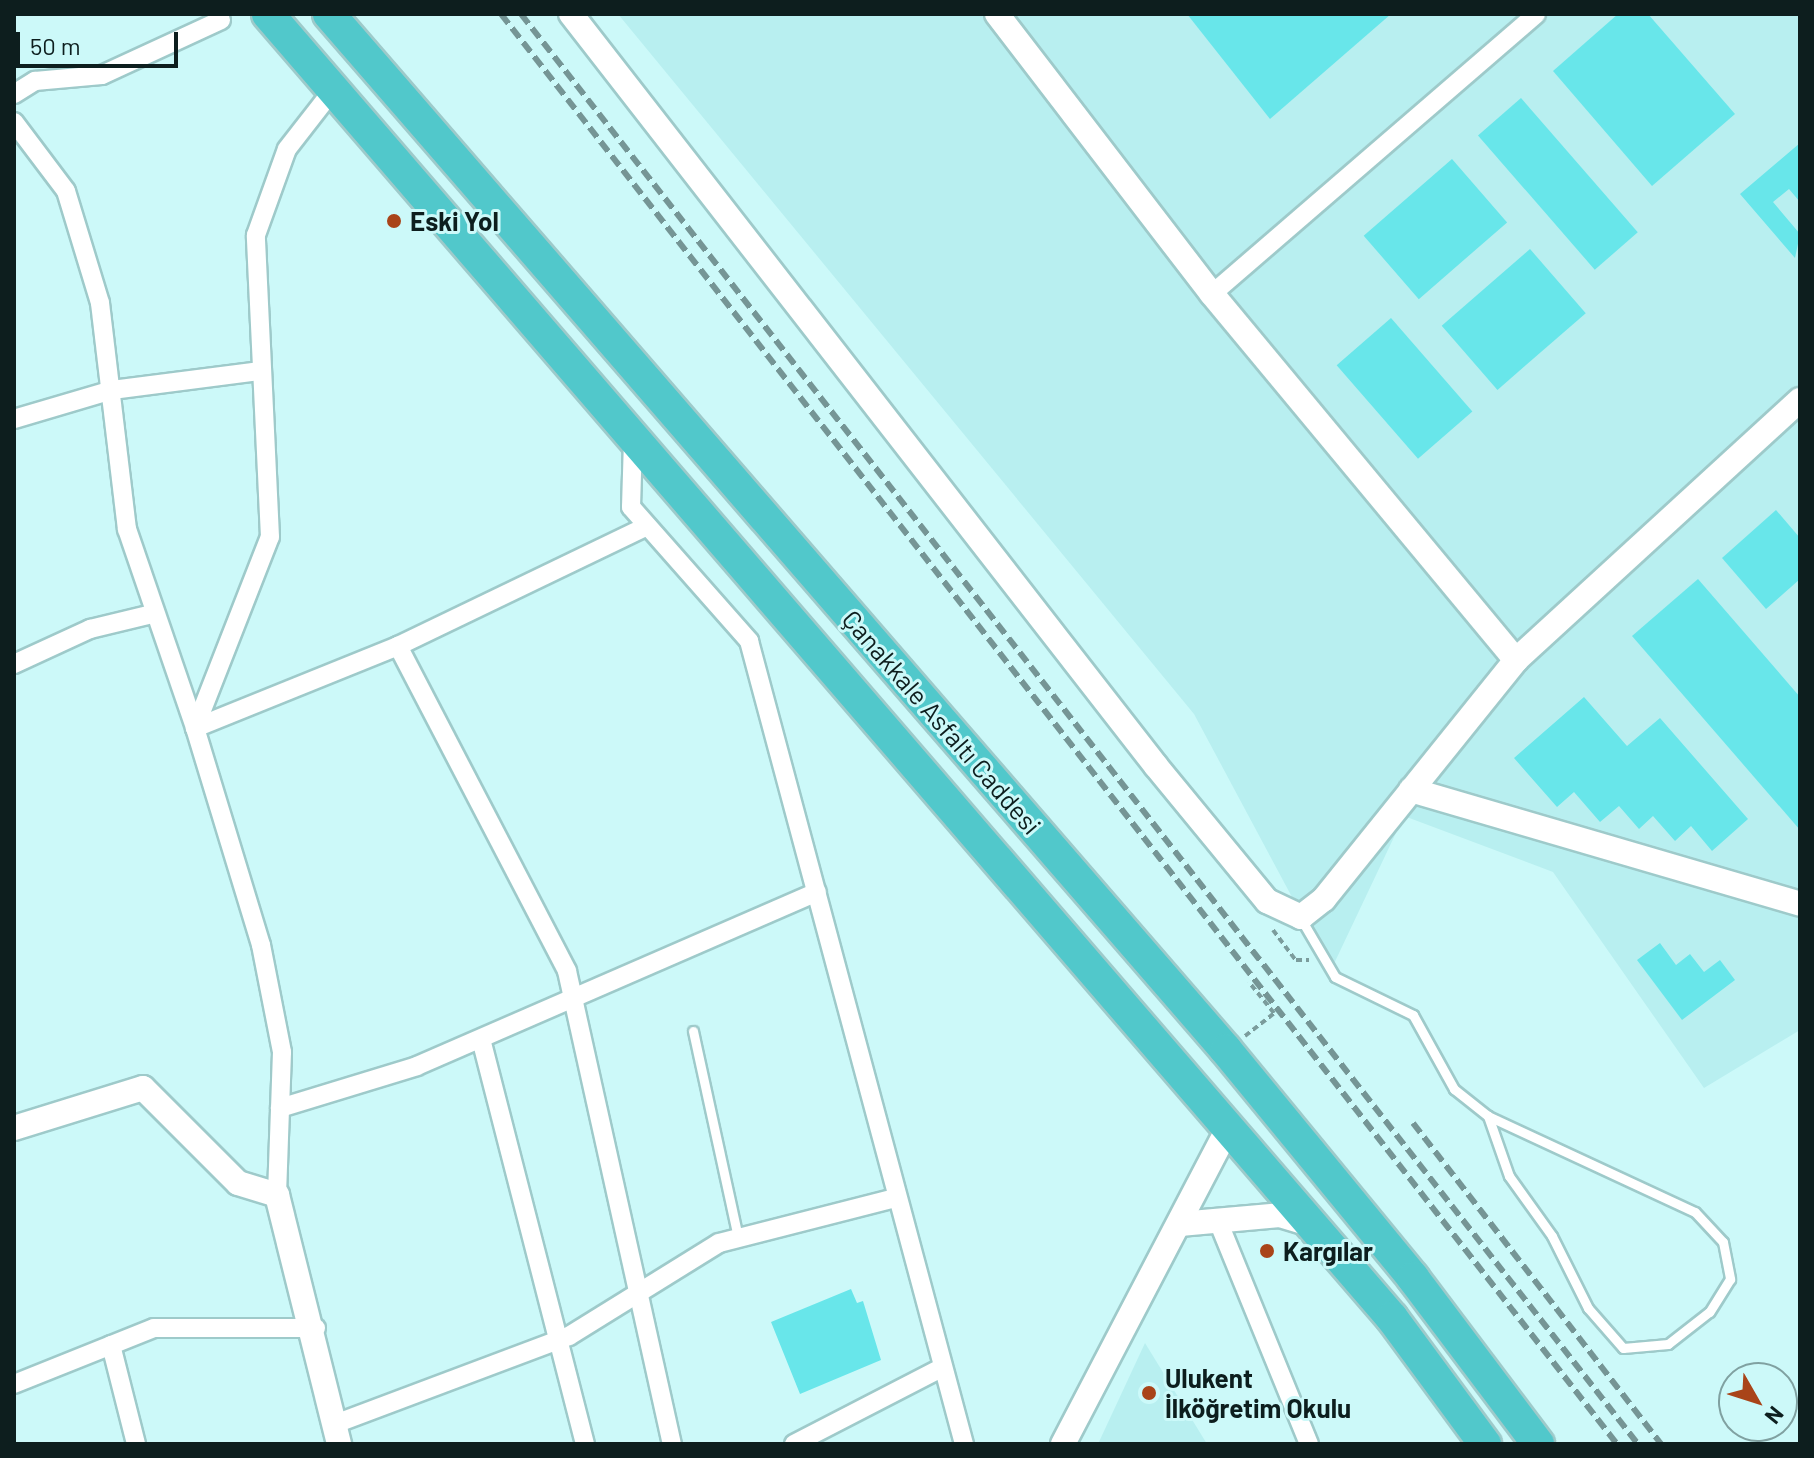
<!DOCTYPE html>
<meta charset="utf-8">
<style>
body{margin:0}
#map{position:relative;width:1814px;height:1458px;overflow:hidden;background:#ccf9f9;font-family:Barlow,sans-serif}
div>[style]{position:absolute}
.built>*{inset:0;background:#b8eff0}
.building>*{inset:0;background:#68e6ea;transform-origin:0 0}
.path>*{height:4px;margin-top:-2px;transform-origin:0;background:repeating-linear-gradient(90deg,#7b9c9c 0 6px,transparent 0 10px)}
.roads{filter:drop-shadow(2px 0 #9ecaca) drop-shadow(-2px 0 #9ecaca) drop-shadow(0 2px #9ecaca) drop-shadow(0 -2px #9ecaca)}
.lane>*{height:9px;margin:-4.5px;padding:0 4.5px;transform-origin:4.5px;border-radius:4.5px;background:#fff}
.street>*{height:18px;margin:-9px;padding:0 9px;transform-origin:9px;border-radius:9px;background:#fff}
.secondary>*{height:24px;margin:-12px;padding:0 12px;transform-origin:12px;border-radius:12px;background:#fff}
.highway>*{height:32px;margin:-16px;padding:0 16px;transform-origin:16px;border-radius:16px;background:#51c8cb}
.rail>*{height:6px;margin-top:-3px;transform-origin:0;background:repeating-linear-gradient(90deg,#759595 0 12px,transparent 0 18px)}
.dots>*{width:22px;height:22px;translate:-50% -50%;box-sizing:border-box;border:4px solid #ccf9f9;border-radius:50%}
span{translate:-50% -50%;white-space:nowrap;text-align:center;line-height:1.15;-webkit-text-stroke:6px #ccf9f9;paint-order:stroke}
.poi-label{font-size:26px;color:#0d1e1e;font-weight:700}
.left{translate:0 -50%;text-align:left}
.street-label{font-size:26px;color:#0d1e1e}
.frame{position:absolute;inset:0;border:16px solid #0d1e1e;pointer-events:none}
.north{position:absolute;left:1718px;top:1362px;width:80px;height:80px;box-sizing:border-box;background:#ccf9f9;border:2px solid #80a1a1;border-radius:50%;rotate:129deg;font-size:22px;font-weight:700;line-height:32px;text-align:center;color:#0d1e1e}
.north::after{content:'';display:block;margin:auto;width:28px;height:36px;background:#a94419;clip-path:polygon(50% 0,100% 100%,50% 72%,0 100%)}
.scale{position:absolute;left:16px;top:32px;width:162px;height:36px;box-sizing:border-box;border:4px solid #0d1e1e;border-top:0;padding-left:10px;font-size:24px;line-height:28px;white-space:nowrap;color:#0d1e1e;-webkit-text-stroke:6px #ccf9f9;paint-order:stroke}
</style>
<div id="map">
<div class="built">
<div style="clip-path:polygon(618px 14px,1800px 14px,1800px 1030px,1704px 1088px,1553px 872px,1404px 816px,1331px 970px,1194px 714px)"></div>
<div style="clip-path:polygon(1145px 1343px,1207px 1444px,1098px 1444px)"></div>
</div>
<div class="building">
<div style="clip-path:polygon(1187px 14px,1391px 14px,1270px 119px)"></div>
<div style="clip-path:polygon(1618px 14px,1648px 14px,1735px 114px,1652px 186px,1553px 71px)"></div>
<div style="left:1521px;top:98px;width:178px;height:57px;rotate:49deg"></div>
<div style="clip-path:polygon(1800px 143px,1800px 202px,1789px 189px,1773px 202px,1800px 234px,1795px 258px,1740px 194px)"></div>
<div style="left:1452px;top:159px;width:84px;height:117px;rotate:49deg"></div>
<div style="left:1530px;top:249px;width:85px;height:117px;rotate:49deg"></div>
<div style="left:1391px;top:318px;width:124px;height:72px;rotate:49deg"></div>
<div style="clip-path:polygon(1776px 510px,1800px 538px,1800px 579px,1766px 609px,1722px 558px)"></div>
<div style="clip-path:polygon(1698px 579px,1800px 697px,1800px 830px,1632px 636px)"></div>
<div style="clip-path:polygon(1584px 697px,1627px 746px,1660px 718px,1748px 819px,1712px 851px,1691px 826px,1675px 841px,1653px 816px,1639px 829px,1619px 806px,1600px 822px,1574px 792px,1557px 807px,1514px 758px)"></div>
<div style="clip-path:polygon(1660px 943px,1676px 965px,1690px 954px,1704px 972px,1720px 960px,1735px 980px,1682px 1020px,1637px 960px)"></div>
<div style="clip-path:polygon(851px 1289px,857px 1303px,863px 1301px,881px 1360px,800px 1394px,771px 1322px)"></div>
</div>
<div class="path">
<div style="left:1273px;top:930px;width:38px;rotate:53deg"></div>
<div style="left:1296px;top:960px;width:13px"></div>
<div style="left:1245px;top:1036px;width:37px;rotate:-38deg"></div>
<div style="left:1274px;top:1013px;width:40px;rotate:-129deg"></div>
</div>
<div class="roads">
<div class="lane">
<div style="left:1301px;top:919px;width:67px;rotate:59.6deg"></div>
<div style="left:1335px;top:977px;width:87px;rotate:26deg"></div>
<div style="left:1413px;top:1015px;width:85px;rotate:61deg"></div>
<div style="left:1454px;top:1089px;width:43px;rotate:38.5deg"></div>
<div style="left:1488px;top:1116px;width:228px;rotate:24.9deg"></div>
<div style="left:1695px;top:1212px;width:41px;rotate:47deg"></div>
<div style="left:1723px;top:1242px;width:38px;rotate:79deg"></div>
<div style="left:1730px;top:1279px;width:39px;rotate:122deg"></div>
<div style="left:1709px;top:1312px;width:52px;rotate:142deg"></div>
<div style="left:1668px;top:1344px;width:45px;rotate:174.9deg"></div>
<div style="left:1623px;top:1348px;width:53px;rotate:-131.2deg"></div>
<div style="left:1588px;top:1308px;width:80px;rotate:-116.6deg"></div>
<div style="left:1552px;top:1236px;width:74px;rotate:-125.6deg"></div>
<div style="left:1509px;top:1176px;width:64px;rotate:-109.3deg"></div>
<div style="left:693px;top:1031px;width:212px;rotate:77.7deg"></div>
</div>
<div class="street">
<div style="left:14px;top:94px;width:25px;rotate:-32deg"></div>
<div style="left:35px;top:81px;width:67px;rotate:-5.1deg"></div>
<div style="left:102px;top:75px;width:131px;rotate:-24.8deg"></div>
<div style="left:14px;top:122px;width:86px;rotate:53deg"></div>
<div style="left:66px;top:191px;width:117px;rotate:73.1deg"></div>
<div style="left:100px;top:303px;width:228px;rotate:83.2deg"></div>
<div style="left:127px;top:529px;width:210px;rotate:71.1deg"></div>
<div style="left:195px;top:728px;width:219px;rotate:-22deg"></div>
<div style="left:398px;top:646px;width:276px;rotate:-25.7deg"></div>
<div style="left:1212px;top:294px;width:428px;rotate:-40.8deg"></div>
<div style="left:14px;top:419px;width:102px;rotate:-16.5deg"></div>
<div style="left:112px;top:390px;width:150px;rotate:-7.3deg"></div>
<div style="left:633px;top:440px;width:67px;rotate:91.7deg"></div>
<div style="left:631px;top:507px;width:179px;rotate:48.6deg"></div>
<div style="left:749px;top:641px;width:831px;rotate:75.01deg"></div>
<div style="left:398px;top:646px;width:366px;rotate:62.5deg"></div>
<div style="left:567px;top:971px;width:485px;rotate:77.5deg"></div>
<div style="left:14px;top:664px;width:84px;rotate:-24.7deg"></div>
<div style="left:90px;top:629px;width:64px;rotate:-13.6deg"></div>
<div style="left:481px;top:1039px;width:418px;rotate:75.6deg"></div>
<div style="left:280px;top:1108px;width:143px;rotate:-17deg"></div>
<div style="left:417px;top:1066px;width:436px;rotate:-23.5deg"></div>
<div style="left:277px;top:1195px;width:143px;rotate:-88deg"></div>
<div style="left:282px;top:1052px;width:109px;rotate:-101.1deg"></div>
<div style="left:261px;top:945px;width:227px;rotate:-106.9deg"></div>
<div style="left:195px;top:728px;width:205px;rotate:-68.6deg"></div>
<div style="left:270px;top:537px;width:302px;rotate:-92.7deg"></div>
<div style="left:256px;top:235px;width:91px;rotate:-70.2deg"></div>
<div style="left:287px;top:149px;width:75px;rotate:-52.1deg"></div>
<div style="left:1218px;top:1221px;width:241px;rotate:67.8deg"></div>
<div style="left:111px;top:1345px;width:102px;rotate:75.8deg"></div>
<div style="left:14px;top:1384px;width:151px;rotate:-21.8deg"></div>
<div style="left:154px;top:1328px;width:162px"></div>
<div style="left:335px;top:1424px;width:250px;rotate:-20.6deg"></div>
<div style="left:569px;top:1336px;width:176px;rotate:-31.8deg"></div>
<div style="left:719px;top:1243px;width:182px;rotate:-14.3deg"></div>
<div style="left:794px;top:1444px;width:163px;rotate:-27.3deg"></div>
</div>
<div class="secondary">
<div style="left:571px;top:14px;width:953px;rotate:52.12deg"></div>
<div style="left:1156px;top:766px;width:175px;rotate:50.6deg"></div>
<div style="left:1267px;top:901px;width:38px;rotate:25deg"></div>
<div style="left:1301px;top:917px;width:29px;rotate:-38deg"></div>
<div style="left:1324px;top:899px;width:307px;rotate:-51.2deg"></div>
<div style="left:1516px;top:660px;width:385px;rotate:-42.5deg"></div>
<div style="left:997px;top:14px;width:353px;rotate:52.5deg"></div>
<div style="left:1212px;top:294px;width:476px;rotate:50.3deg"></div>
<div style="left:1411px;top:790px;width:405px;rotate:16.3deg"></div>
<div style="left:14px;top:1128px;width:135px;rotate:-17.2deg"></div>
<div style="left:143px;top:1088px;width:134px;rotate:45deg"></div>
<div style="left:238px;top:1183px;width:41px;rotate:17.1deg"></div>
<div style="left:277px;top:1195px;width:257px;rotate:76deg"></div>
<div style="left:1180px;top:1224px;width:100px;rotate:-5.1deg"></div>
<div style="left:1280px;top:1215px;width:31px;rotate:17deg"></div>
<div style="left:1063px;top:1444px;width:356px;rotate:-62.4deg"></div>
</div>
<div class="highway">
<div style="left:268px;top:14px;width:1722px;rotate:49.24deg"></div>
<div style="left:1392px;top:1318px;width:157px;rotate:53.6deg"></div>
<div style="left:329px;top:14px;width:1370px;rotate:49.11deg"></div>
<div style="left:1226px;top:1050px;width:295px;rotate:50.6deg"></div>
<div style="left:1413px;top:1278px;width:208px;rotate:53deg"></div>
</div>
</div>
<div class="rail">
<div style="left:501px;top:14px;width:1814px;rotate:52.03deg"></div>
<div style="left:521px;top:14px;width:1815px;rotate:52.01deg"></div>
<div style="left:1413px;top:1123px;width:406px;rotate:52.3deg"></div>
</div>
<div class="dots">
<div style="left:394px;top:221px;background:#a94419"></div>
<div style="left:1267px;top:1251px;background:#a94419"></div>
<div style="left:1149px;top:1393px;background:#a94419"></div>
</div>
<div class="poi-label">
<span class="left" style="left:410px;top:221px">Eski Yol</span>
<span class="left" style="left:1283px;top:1251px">Kargılar</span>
<span class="left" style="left:1165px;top:1393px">Ulukent<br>İlköğretim Okulu</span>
</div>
<div class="street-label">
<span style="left:942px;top:722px;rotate:49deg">Çanakkale Asfaltı Caddesi</span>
</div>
<div class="frame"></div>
<div class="north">N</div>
<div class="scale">50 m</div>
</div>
